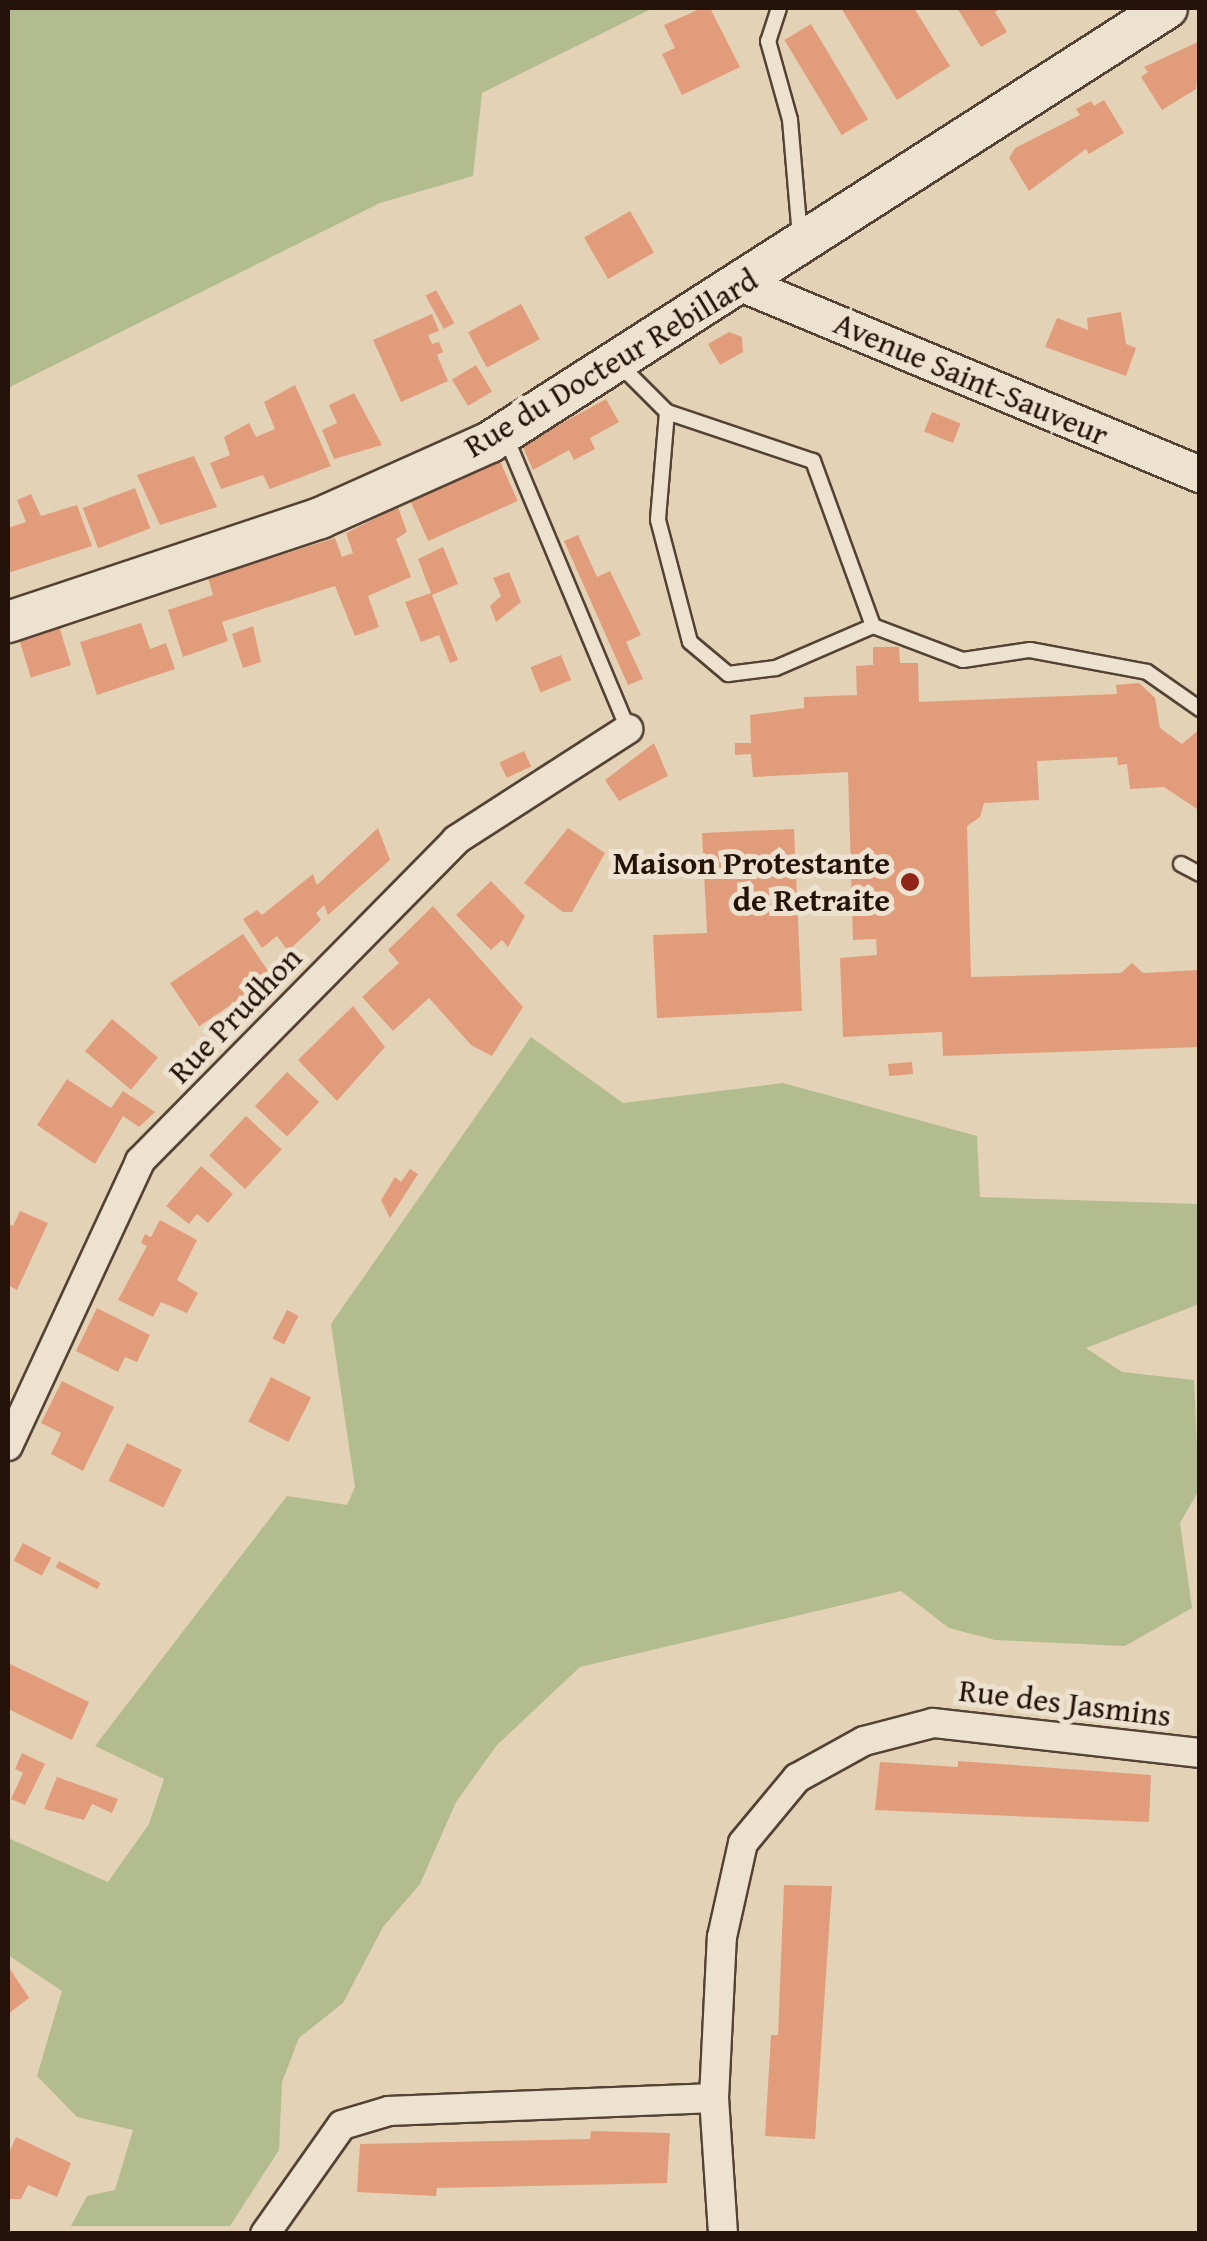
<!DOCTYPE html>
<style>
body{margin:0}
#map{position:relative;width:1207px;height:2241px;overflow:hidden;background:#e3d2b6;font-family:"Gentium Book Plus",serif}
div>[style]{position:absolute}
.green>*{inset:0;background:#b2bc8f}
.building>*{inset:0;background:#e19d7b;transform-origin:0 0}
.roads{filter:drop-shadow(2px 0 #544234) drop-shadow(-2px 0 #544234) drop-shadow(0 2px #544234) drop-shadow(0 -2px #544234)}
.service>*{height:14px;margin:-7px;padding:0 7px;transform-origin:7px;border-radius:7px;background:#ede2d0}
.minor>*{height:28px;margin:-14px;padding:0 14px;transform-origin:14px;border-radius:14px;background:#ede2d0}
.tertiary>*{height:35px;margin:-17.5px;padding:0 17.5px;transform-origin:17.5px;border-radius:17.5px;background:#ede2d0}
.secondary>*{height:40px;margin:-20px;padding:0 20px;transform-origin:20px;border-radius:20px;background:#ede2d0}
.dots>*{width:28px;height:28px;translate:-50% -50%;box-sizing:border-box;border:5px solid #ede2d0;border-radius:50%}
span{translate:-50% -50%;white-space:nowrap;text-align:center;line-height:1.15;-webkit-text-stroke:10px #ede2d0;paint-order:stroke}
.street-label{font-size:32px;color:#251208}
.poi-label{font-size:32px;color:#251208;font-weight:700}
.right{translate:-100% -50%;text-align:right}
.frame{position:absolute;inset:0;border:10px solid #251208;pointer-events:none}
</style>
<div id="map">
<div class="green">
<div style="clip-path:polygon(8px 8px,653px 8px,482px 93px,473px 176px,380px 203px,8px 388px)"></div>
<div style="clip-path:polygon(531px 1037px,623px 1103px,783px 1083px,977px 1136px,980px 1197px,1199px 1204px,1199px 1304px,1086px 1348px,1122px 1372px,1194px 1380px,1199px 1490px,1180px 1523px,1192px 1608px,1125px 1646px,995px 1640px,949px 1628px,901px 1591px,580px 1667px,497px 1745px,456px 1802px,420px 1884px,383px 1927px,343px 2003px,299px 2038px,282px 2082px,279px 2150px,230px 2226px,71px 2226px,87px 2196px,115px 2190px,133px 2130px,77px 2117px,37px 2076px,62px 1991px,8px 1955px,8px 1838px,108px 1882px,149px 1824px,164px 1779px,95px 1746px,287px 1496px,347px 1505px,355px 1487px,331px 1324px)"></div>
</div>
<div class="building">
<div style="clip-path:polygon(702px 8px,710px 8px,740px 67px,682px 95px,662px 54px,675px 48px,664px 25px)"></div>
<div style="clip-path:polygon(841px 8px,914px 8px,950px 66px,897px 100px)"></div>
<div style="clip-path:polygon(957px 8px,1001px 8px,995px 12px,1007px 32px,981px 47px)"></div>
<div style="left:811px;top:24px;width:111px;height:31px;rotate:59deg"></div>
<div style="clip-path:polygon(1200px 41px,1196px 89px,1162px 110px,1141px 77px,1148px 72px,1144px 67px)"></div>
<div style="clip-path:polygon(1104px 100px,1124px 133px,1089px 154px,1086px 149px,1029px 191px,1009px 158px,1015px 148px,1080px 115px,1076px 109px,1091px 101px,1094px 106px)"></div>
<div style="left:630px;top:211px;width:48px;height:53px;rotate:60deg"></div>
<div style="left:436px;top:290px;width:38px;height:12px;rotate:61deg"></div>
<div style="left:521px;top:304px;width:40px;height:60px;rotate:62deg"></div>
<div style="clip-path:polygon(1121px 312px,1126px 344px,1136px 348px,1126px 376px,1045px 347px,1057px 318px,1088px 330px,1087px 318px)"></div>
<div style="clip-path:polygon(432px 314px,439px 331px,428px 335px,432px 344px,439px 342px,443px 352px,437px 355px,448px 381px,401px 402px,373px 340px)"></div>
<div style="clip-path:polygon(729px 332px,742px 337px,743px 352px,720px 365px,708px 344px)"></div>
<div style="left:476px;top:365px;width:31px;height:28px;rotate:59deg"></div>
<div style="clip-path:polygon(295px 385px,331px 466px,270px 489px,263px 475px,221px 489px,210px 463px,230px 455px,224px 437px,249px 423px,256px 437px,275px 429px,264px 402px)"></div>
<div style="clip-path:polygon(354px 393px,382px 445px,334px 459px,322px 430px,337px 423px,329px 405px)"></div>
<div style="clip-path:polygon(606px 399px,619px 422px,590px 438px,595px 449px,574px 460px,569px 450px,533px 470px,522px 445px)"></div>
<div style="left:932px;top:412px;width:31px;height:21px;rotate:22deg"></div>
<div style="clip-path:polygon(194px 456px,217px 507px,160px 525px,137px 475px)"></div>
<div style="left:499px;top:459px;width:46px;height:98px;rotate:66deg"></div>
<div style="left:135px;top:488px;width:43px;height:56px;rotate:69deg"></div>
<div style="clip-path:polygon(31px 494px,41px 516px,77px 505px,92px 546px,8px 573px,8px 528px,26px 522px,17px 500px)"></div>
<div style="clip-path:polygon(398px 507px,407px 532px,396px 539px,411px 577px,368px 596px,379px 627px,355px 636px,335px 586px,222px 622px,228px 641px,183px 657px,168px 610px,213px 595px,208px 578px,335px 538px,342px 557px,353px 553px,346px 533px)"></div>
<div style="clip-path:polygon(578px 535px,597px 577px,610px 571px,641px 635px,626px 642px,643px 679px,628px 685px,564px 541px)"></div>
<div style="clip-path:polygon(443px 547px,458px 584px,432px 595px,458px 660px,450px 663px,439px 635px,421px 642px,405px 602px,431px 593px,418px 559px)"></div>
<div style="clip-path:polygon(509px 572px,521px 602px,496px 622px,490px 606px,501px 596px,493px 578px)"></div>
<div style="clip-path:polygon(141px 623px,150px 649px,166px 643px,175px 669px,97px 695px,80px 642px)"></div>
<div style="left:59px;top:626px;width:41px;height:42px;rotate:73deg"></div>
<div style="clip-path:polygon(253px 626px,261px 662px,243px 668px,232px 634px)"></div>
<div style="clip-path:polygon(873px 647px,899px 647px,900px 663px,918px 663px,919px 702px,1117px 694px,1116px 685px,1139px 683px,1155px 698px,1160px 728px,1182px 744px,1200px 729px,1200px 811px,1164px 787px,1130px 789px,1127px 764px,1118px 765px,1117px 757px,1037px 761px,1039px 800px,984px 803px,980px 817px,967px 826px,971px 977px,1121px 973px,1132px 963px,1143px 973px,1199px 970px,1200px 1047px,943px 1056px,942px 1032px,843px 1037px,840px 958px,877px 955px,876px 939px,853px 940px,848px 772px,753px 777px,751px 754px,735px 755px,735px 743px,751px 743px,750px 715px,804px 708px,804px 697px,857px 695px,856px 666px,873px 665px)"></div>
<div style="left:561px;top:655px;width:27px;height:33px;rotate:68deg"></div>
<div style="clip-path:polygon(654px 743px,668px 776px,619px 801px,605px 780px)"></div>
<div style="left:524px;top:751px;width:17px;height:27px;rotate:65deg"></div>
<div style="clip-path:polygon(378px 828px,390px 860px,328px 915px,324px 905px,316px 913px,321px 920px,288px 951px,277px 936px,262px 948px,243px 919px,257px 910px,262px 915px,313px 874px,317px 885px)"></div>
<div style="clip-path:polygon(568px 828px,605px 853px,572px 912px,563px 912px,524px 883px)"></div>
<div style="clip-path:polygon(794px 829px,802px 1011px,657px 1018px,653px 935px,707px 933px,702px 833px)"></div>
<div style="clip-path:polygon(491px 881px,525px 916px,508px 947px,502px 940px,491px 950px,456px 915px)"></div>
<div style="clip-path:polygon(433px 906px,523px 1007px,492px 1056px,471px 1045px,429px 998px,393px 1031px,362px 997px,399px 963px,388px 950px)"></div>
<div style="left:243px;top:934px;width:52px;height:88px;rotate:56deg"></div>
<div style="clip-path:polygon(353px 1006px,385px 1047px,337px 1101px,298px 1060px)"></div>
<div style="left:112px;top:1019px;width:60px;height:42px;rotate:40deg"></div>
<div style="left:912px;top:1062px;width:12px;height:24px;rotate:85deg"></div>
<div style="left:287px;top:1072px;width:44px;height:47px;rotate:43deg"></div>
<div style="clip-path:polygon(67px 1079px,111px 1108px,123px 1091px,155px 1112px,139px 1127px,123px 1116px,95px 1164px,37px 1125px)"></div>
<div style="left:246px;top:1116px;width:49px;height:54px;rotate:43deg"></div>
<div style="clip-path:polygon(201px 1166px,233px 1194px,208px 1223px,197px 1214px,189px 1224px,166px 1206px)"></div>
<div style="clip-path:polygon(410px 1169px,418px 1174px,390px 1218px,381px 1200px,395px 1177px,401px 1182px)"></div>
<div style="clip-path:polygon(20px 1211px,48px 1223px,17px 1290px,8px 1285px,8px 1223px,13px 1226px)"></div>
<div style="clip-path:polygon(160px 1220px,197px 1240px,177px 1280px,198px 1293px,187px 1313px,161px 1302px,153px 1317px,118px 1300px,147px 1246px,141px 1243px,145px 1234px,151px 1237px)"></div>
<div style="clip-path:polygon(97px 1308px,150px 1335px,137px 1362px,125px 1357px,118px 1372px,76px 1351px)"></div>
<div style="left:287px;top:1310px;width:13px;height:32px;rotate:27deg"></div>
<div style="left:271px;top:1377px;width:45px;height:50px;rotate:27deg"></div>
<div style="clip-path:polygon(62px 1381px,114px 1407px,83px 1471px,51px 1454px,61px 1433px,41px 1423px)"></div>
<div style="left:127px;top:1443px;width:61px;height:42px;rotate:26deg"></div>
<div style="left:23px;top:1543px;width:32px;height:20px;rotate:28deg"></div>
<div style="left:59px;top:1561px;width:47px;height:7px;rotate:28deg"></div>
<div style="clip-path:polygon(8px 1663px,89px 1702px,72px 1740px,8px 1709px)"></div>
<div style="clip-path:polygon(22px 1753px,45px 1764px,25px 1805px,11px 1799px,23px 1773px,15px 1769px)"></div>
<div style="clip-path:polygon(958px 1761px,1151px 1775px,1149px 1822px,875px 1810px,880px 1762px,958px 1767px)"></div>
<div style="clip-path:polygon(57px 1777px,118px 1799px,112px 1813px,92px 1804px,84px 1820px,44px 1809px)"></div>
<div style="clip-path:polygon(784px 1885px,832px 1886px,815px 2139px,765px 2136px,771px 2035px,778px 2035px)"></div>
<div style="clip-path:polygon(8px 1966px,29px 1998px,8px 2014px)"></div>
<div style="clip-path:polygon(591px 2131px,670px 2133px,667px 2183px,437px 2188px,436px 2196px,357px 2192px,360px 2144px,590px 2139px)"></div>
<div style="clip-path:polygon(16px 2137px,71px 2163px,57px 2197px,28px 2185px,21px 2199px,8px 2199px,8px 2155px)"></div>
</div>
<div class="roads">
<div class="service">
<div style="left:779px;top:8px;width:35px;rotate:108deg"></div>
<div style="left:768px;top:41px;width:82px;rotate:74.4deg"></div>
<div style="left:790px;top:120px;width:116px;rotate:85.1deg"></div>
<div style="left:618px;top:363px;width:69px;rotate:45deg"></div>
<div style="left:667px;top:412px;width:154px;rotate:18.6deg"></div>
<div style="left:813px;top:461px;width:176px;rotate:70deg"></div>
<div style="left:873px;top:626px;width:96px;rotate:20.7deg"></div>
<div style="left:963px;top:660px;width:68px;rotate:-8.5deg"></div>
<div style="left:1030px;top:650px;width:119px;rotate:10.6deg"></div>
<div style="left:1147px;top:672px;width:65px;rotate:34.9deg"></div>
<div style="left:667px;top:412px;width:108px;rotate:94.8deg"></div>
<div style="left:658px;top:520px;width:126px;rotate:75.3deg"></div>
<div style="left:690px;top:642px;width:50px;rotate:40.1deg"></div>
<div style="left:728px;top:674px;width:48px;rotate:-7.1deg"></div>
<div style="left:776px;top:668px;width:106px;rotate:-23.4deg"></div>
<div style="left:505px;top:435px;width:319px;rotate:67.3deg"></div>
<div style="left:1181px;top:864px;width:21px;rotate:28deg"></div>
</div>
<div class="minor">
<div style="left:8px;top:1446px;width:314px;rotate:-65.1deg"></div>
<div style="left:140px;top:1161px;width:450px;rotate:-45.4deg"></div>
<div style="left:456px;top:840px;width:205px;rotate:-32.8deg"></div>
<div style="left:714px;top:2098px;width:136px;rotate:86.2deg"></div>
<div style="left:265px;top:2234px;width:133px;rotate:-54.8deg"></div>
<div style="left:342px;top:2125px;width:49px;rotate:-16.6deg"></div>
<div style="left:389px;top:2111px;width:325px;rotate:-2.3deg"></div>
<div style="left:714px;top:2098px;width:161px;rotate:-87.2deg"></div>
<div style="left:722px;top:1937px;width:96px;rotate:-77.4deg"></div>
<div style="left:743px;top:1843px;width:85px;rotate:-50.3deg"></div>
<div style="left:797px;top:1778px;width:77px;rotate:-28.9deg"></div>
<div style="left:864px;top:1741px;width:71px;rotate:-14.6deg"></div>
<div style="left:933px;top:1723px;width:269px;rotate:6.4deg"></div>
</div>
<div class="tertiary">
<div style="left:743px;top:284px;width:495px;rotate:22.6deg"></div>
</div>
<div class="secondary">
<div style="left:8px;top:622px;width:329px;rotate:-18.4deg"></div>
<div style="left:320px;top:518px;width:186px;rotate:-24.1deg"></div>
<div style="left:490px;top:442px;width:804px;rotate:-32.66deg"></div>
</div>
</div>
<div class="dots">
<div style="left:910px;top:882px;background:#8f2418"></div>
</div>
<div class="street-label">
<span style="left:611px;top:363px;rotate:-31deg">Rue du Docteur Rebillard</span>
<span style="left:971px;top:379px;rotate:23deg">Avenue Saint-Sauveur</span>
<span style="left:235px;top:1015px;rotate:-46deg">Rue Prudhon</span>
<span style="left:1065px;top:1703px;rotate:7deg">Rue des Jasmins</span>
</div>
<div class="poi-label">
<span class="right" style="left:890px;top:882px">Maison Protestante<br>de Retraite</span>
</div>
<div class="frame"></div>
</div>
